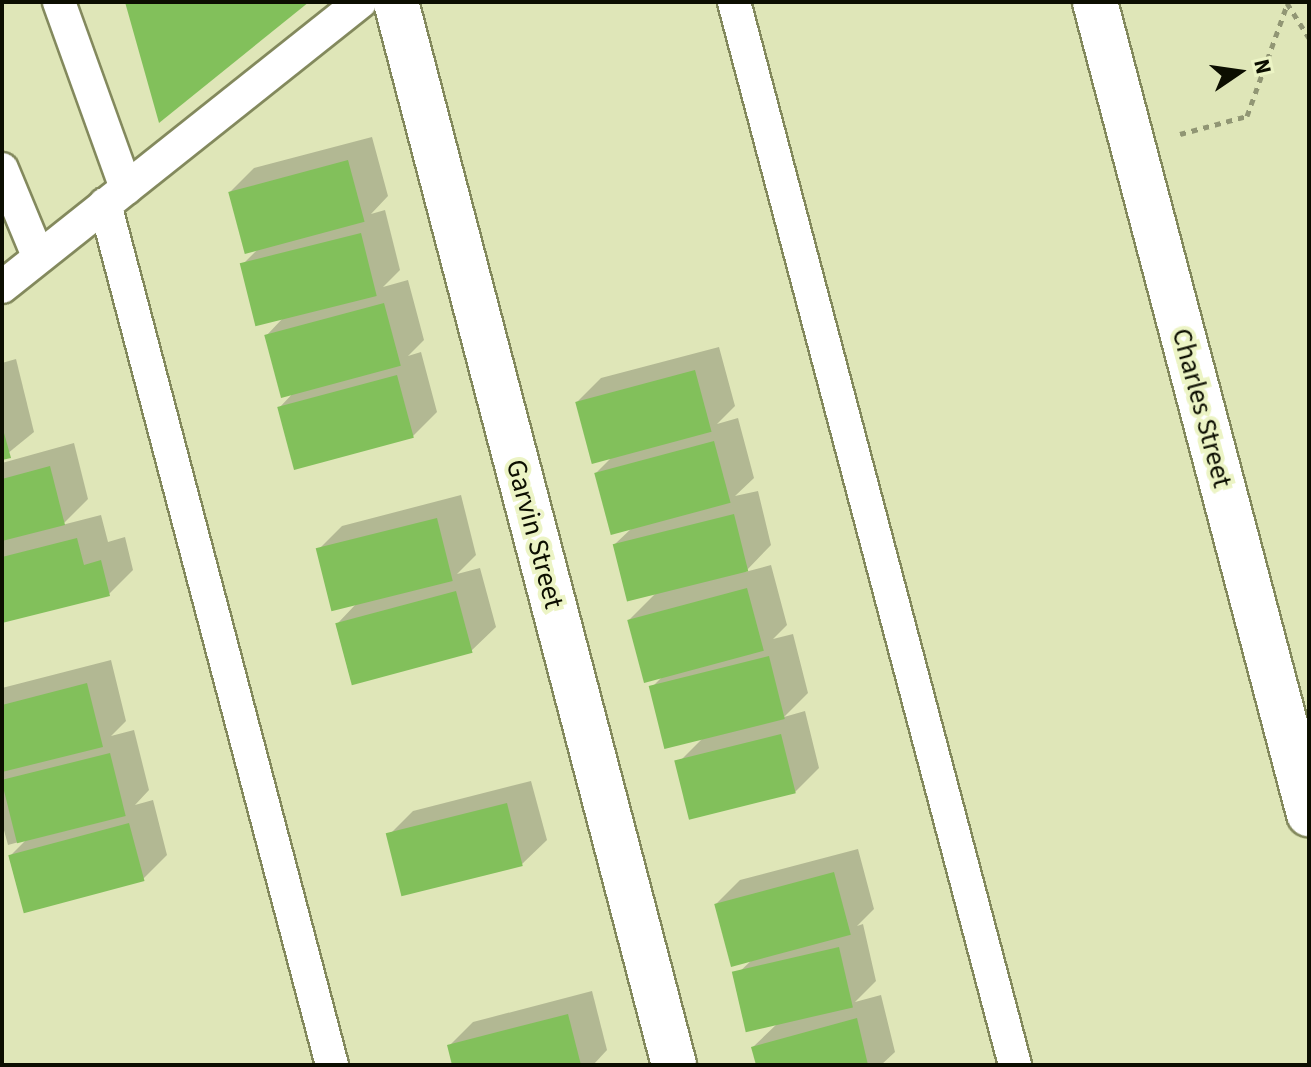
<!DOCTYPE html>
<style>
body{margin:0}
#map{position:relative;width:1311px;height:1067px;overflow:hidden;background:#dfe6b8;font-family:"Source Sans 3",sans-serif}
div>[style]{position:absolute}
.shadow>*{inset:0;background:#0003}
.building>*{inset:0;background:#82c05b;transform-origin:0 0}
.path>*{height:5px;margin-top:-2.5px;transform-origin:0;background:repeating-linear-gradient(90deg,#919674 0 6px,transparent 0 12px)}
.roads{filter:drop-shadow(2px 0 #83895d) drop-shadow(-2px 0 #83895d) drop-shadow(0 2px #83895d) drop-shadow(0 -2px #83895d)}
.service>*{height:32px;margin:-16px;padding:0 16px;transform-origin:16px;border-radius:16px;background:#fff}
.minor>*{height:44px;margin:-22px;padding:0 22px;transform-origin:22px;border-radius:22px;background:#fff}
.tertiary>*{height:44px;margin:-22px;padding:0 22px;transform-origin:22px;border-radius:22px;background:#fff}
span{translate:-50% -50%;white-space:nowrap;text-align:center;line-height:1.15;-webkit-text-stroke:8px #ecf4c5;paint-order:stroke}
.street-label{font-size:28px;color:#0c0e01}
.frame{position:absolute;inset:0;border:4px solid #0c0e01;pointer-events:none}
.north{position:absolute;left:1199px;top:32px;width:80px;height:80px;-webkit-text-stroke:6px #ecf4c5;paint-order:stroke;rotate:77deg;font-size:22px;font-weight:700;line-height:32px;text-align:center;color:#0c0e01}
.north::after{content:'';display:block;margin:auto;width:28px;height:36px;background:#0c0e01;clip-path:polygon(50% 0,100% 100%,50% 72%,0 100%)}
</style>
<div id="map">
<div class="shadow">
<div style="clip-path:polygon(372px 137px,388px 196px,371px 214px,385px 210px,400px 270px,383px 287px,408px 280px,424px 340px,408px 356px,421px 352px,437px 412px,413px 436px,279px 408px,295px 391px,266px 336px,283px 318px,242px 265px,260px 247px,230px 192px,254px 168px)"></div>
<div style="clip-path:polygon(719px 347px,735px 406px,717px 424px,738px 418px,754px 478px,735px 496px,758px 491px,771px 545px,745px 572px,771px 565px,787px 625px,773px 639px,793px 634px,808px 693px,784px 717px,805px 711px,819px 768px,795px 792px,678px 763px,702px 739px,651px 688px,665px 674px,629px 620px,657px 592px,615px 544px,633px 527px,596px 473px,613px 456px,577px 402px,601px 378px)"></div>
<div style="clip-path:polygon(16px 359px,34px 432px,2px 458px,2px 363px)"></div>
<div style="clip-path:polygon(74px 443px,88px 499px,62px 525px,101px 515px,108px 542px,125px 537px,133px 570px,109px 594px,2px 621px,2px 463px)"></div>
<div style="clip-path:polygon(461px 495px,476px 555px,457px 574px,480px 568px,496px 627px,471px 651px,338px 623px,356px 604px,318px 550px,342px 526px)"></div>
<div style="clip-path:polygon(111px 660px,126px 721px,111px 736px,134px 730px,149px 790px,135px 805px,153px 800px,167px 855px,143px 879px,10px 856px,26px 840px,8px 845px,2px 823px,2px 688px)"></div>
<div style="clip-path:polygon(531px 781px,547px 840px,522px 864px,389px 835px,413px 811px)"></div>
<div style="clip-path:polygon(858px 849px,874px 909px,857px 926px,863px 924px,876px 981px,855px 1002px,881px 995px,895px 1052px,881px 1065px,758px 1065px,753px 1047px,778px 1023px,735px 976px,754px 958px,716px 904px,740px 880px)"></div>
<div style="clip-path:polygon(592px 991px,607px 1050px,593px 1065px,454px 1065px,449px 1046px,473px 1022px)"></div>
</div>
<div class="building">
<div style="clip-path:polygon(125px 2px,309px 2px,159px 123px)"></div>
<div style="left:348px;top:160px;width:64px;height:124px;rotate:75deg"></div>
<div style="left:361px;top:233px;width:65px;height:125px;rotate:76deg"></div>
<div style="left:384px;top:303px;width:65px;height:124px;rotate:75deg"></div>
<div style="left:695px;top:370px;width:64px;height:124px;rotate:75deg"></div>
<div style="left:397px;top:375px;width:65px;height:124px;rotate:75deg"></div>
<div style="clip-path:polygon(2px 426px,11px 458px,2px 460px)"></div>
<div style="left:714px;top:441px;width:64px;height:124px;rotate:75deg"></div>
<div style="clip-path:polygon(50px 466px,65px 525px,2px 541px,2px 479px)"></div>
<div style="left:734px;top:514px;width:59px;height:125px;rotate:76deg"></div>
<div style="left:437px;top:518px;width:65px;height:125px;rotate:76deg"></div>
<div style="clip-path:polygon(77px 538px,84px 565px,101px 560px,110px 596px,2px 623px,2px 557px)"></div>
<div style="left:747px;top:588px;width:65px;height:124px;rotate:75deg"></div>
<div style="left:456px;top:591px;width:64px;height:125px;rotate:75deg"></div>
<div style="left:769px;top:656px;width:65px;height:124px;rotate:76deg"></div>
<div style="clip-path:polygon(87px 683px,103px 747px,2px 772px,2px 705px)"></div>
<div style="left:781px;top:734px;width:61px;height:110px;rotate:76deg"></div>
<div style="left:110px;top:753px;width:65px;height:112px;rotate:76deg"></div>
<div style="left:507px;top:803px;width:65px;height:125px;rotate:76deg"></div>
<div style="left:129px;top:823px;width:60px;height:125px;rotate:75deg"></div>
<div style="left:834px;top:872px;width:65px;height:124px;rotate:75deg"></div>
<div style="left:839px;top:947px;width:62px;height:110px;rotate:77deg"></div>
<div style="clip-path:polygon(568px 1014px,581px 1065px,452px 1065px,447px 1045px)"></div>
<div style="clip-path:polygon(857px 1018px,868px 1065px,756px 1065px,751px 1047px)"></div>
</div>
<div class="path">
<div style="left:1287px;top:3px;width:41px;rotate:57.8deg"></div>
<div style="left:1180px;top:134px;width:69px;rotate:-15deg"></div>
<div style="left:1247px;top:116px;width:121px;rotate:-70.2deg"></div>
</div>
<div class="roads">
<div class="service">
<div style="left:59px;top:2px;width:198px;rotate:70.2deg"></div>
<div style="left:734px;top:2px;width:1100px;rotate:75.19deg"></div>
<div style="left:2px;top:169px;width:94px;rotate:67.5deg"></div>
<div style="left:105px;top:204px;width:890px;rotate:75.23deg"></div>
<div style="left:2px;top:287px;width:458px;rotate:-38.5deg"></div>
</div>
<div class="minor">
<div style="left:396px;top:2px;width:1099px;rotate:75.34deg"></div>
</div>
<div class="tertiary">
<div style="left:1095px;top:2px;width:840px;rotate:75.24deg"></div>
</div>
</div>
<div class="street-label">
<span style="left:1202px;top:408px;rotate:75deg">Charles Street</span>
<span style="left:535px;top:534px;rotate:75deg">Garvin Street</span>
</div>
<div class="frame"></div>
<div class="north">N</div>
</div>
